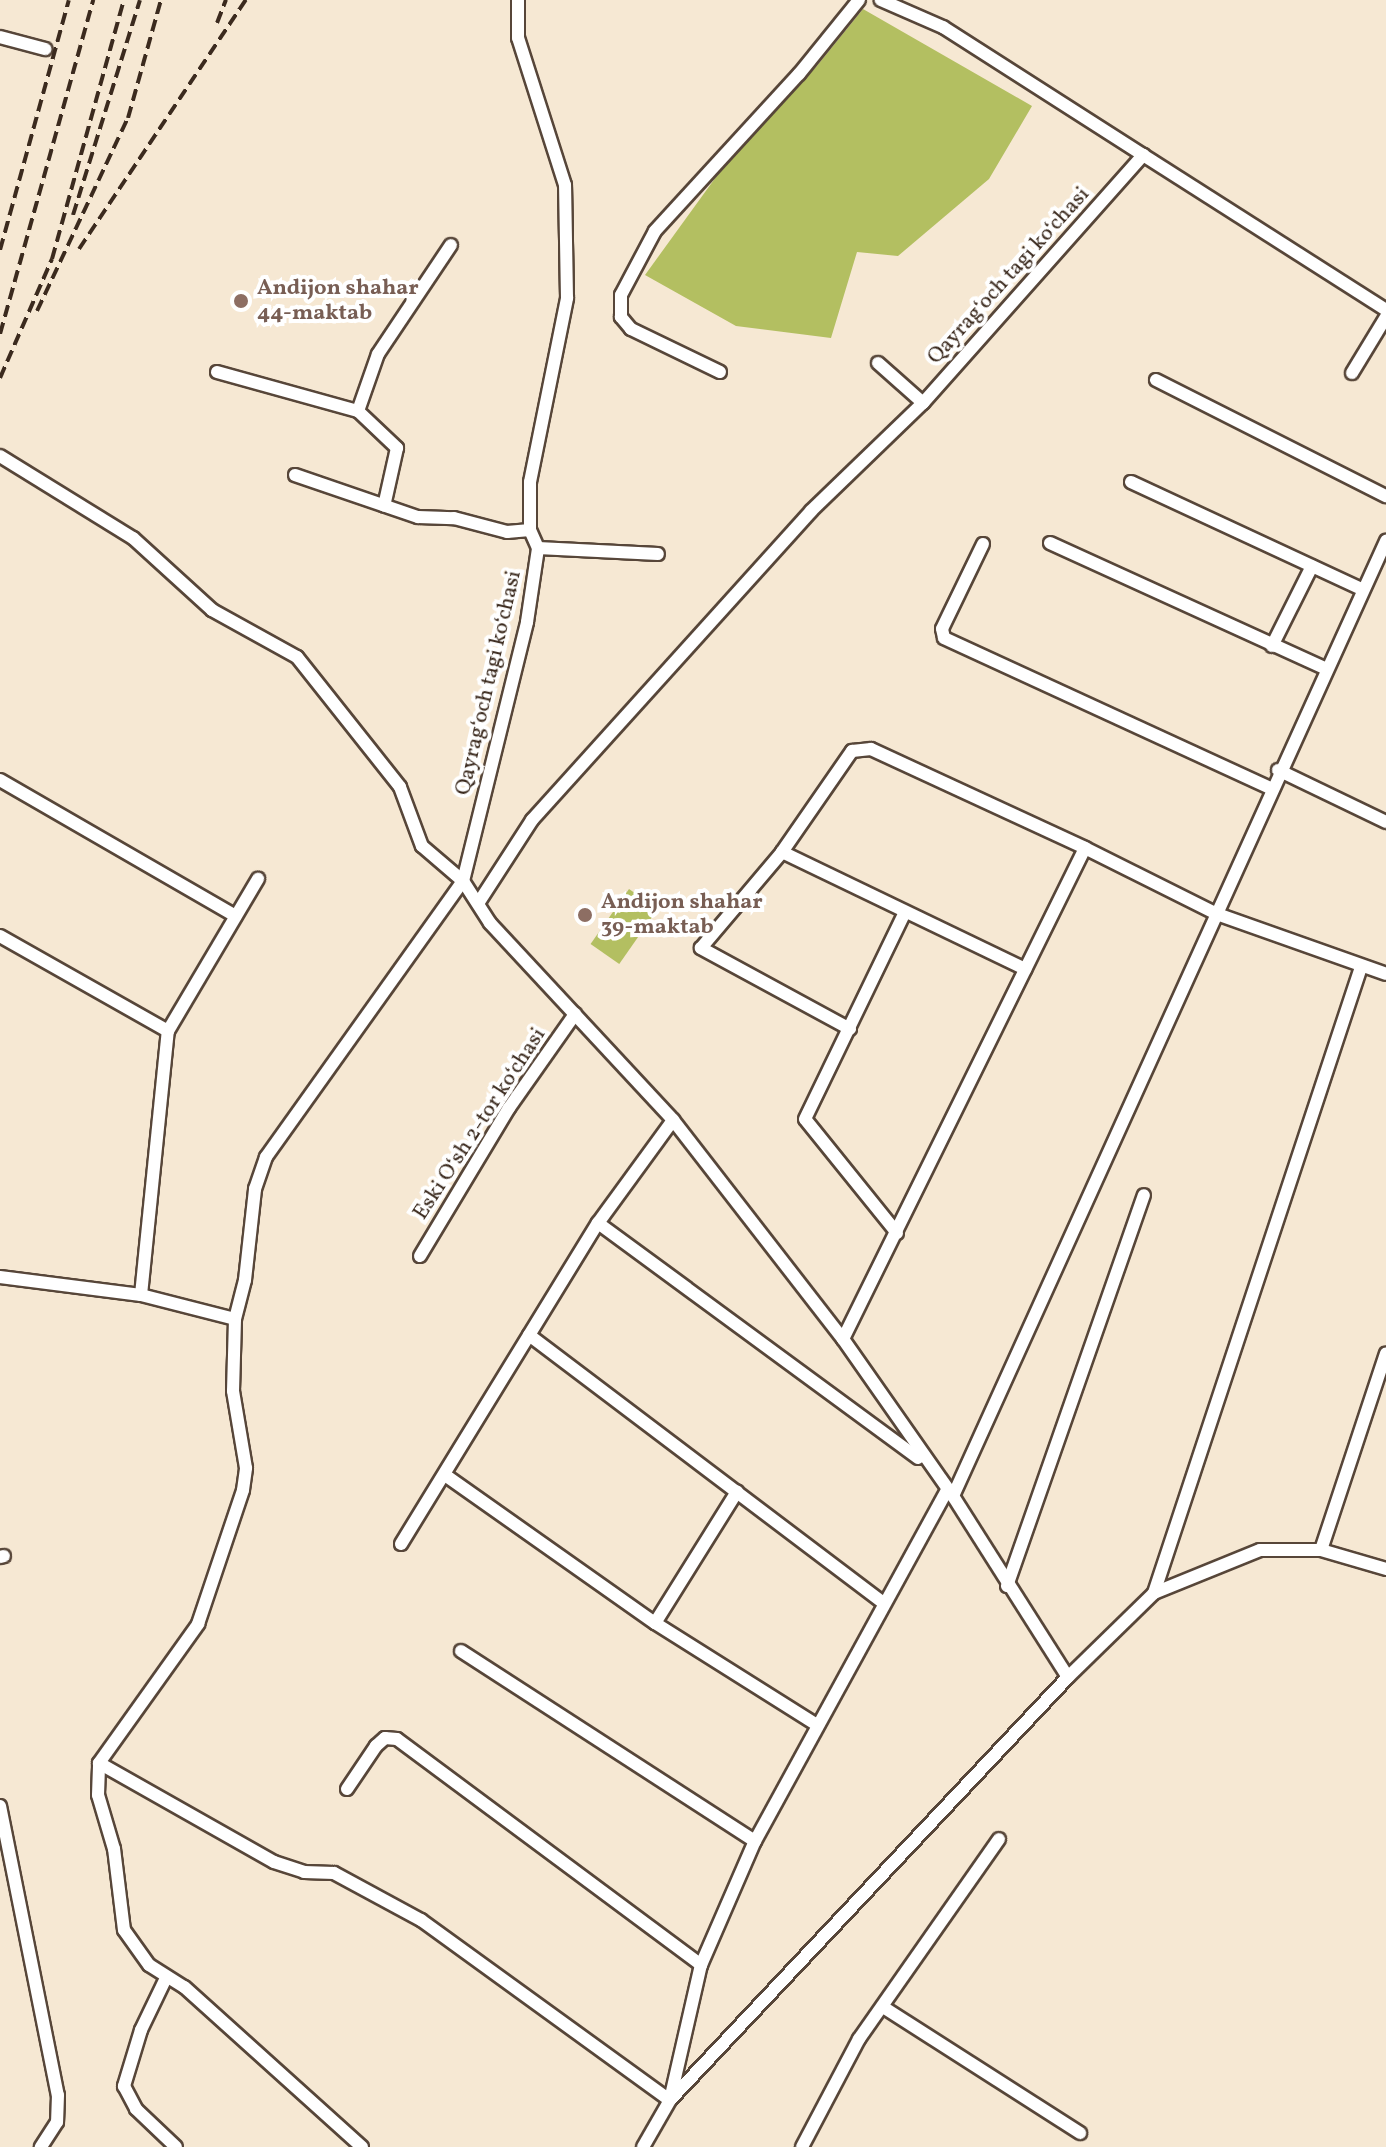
<!DOCTYPE html>
<meta charset="utf-8">
<style>
body{margin:0}
#map{position:relative;width:1386px;height:2147px;overflow:hidden;background:#f6e8d3;font-family:Vollkorn,serif}
div>[style]{position:absolute}
.green>*{inset:0;background:#b3bf61;transform-origin:0 0}
.roads{filter:drop-shadow(2px 0 #574639) drop-shadow(-2px 0 #574639) drop-shadow(0 2px #574639) drop-shadow(0 -2px #574639)}
.minor>*{height:12px;margin:-6px;padding:0 6px;transform-origin:6px;border-radius:6px;background:#fff}
.rail>*{height:4px;margin-top:-2px;transform-origin:0;background:repeating-linear-gradient(90deg,#3b2a1e 0 12px,transparent 0 18px)}
.dots>*{width:22px;height:22px;translate:-50% -50%;box-sizing:border-box;border:4px solid #fff;border-radius:50%}
span{translate:-50% -50%;white-space:nowrap;text-align:center;line-height:1.15;-webkit-text-stroke:8px #fff;paint-order:stroke}
.street-label{font-size:22px;color:#3b2a1e}
.education-label{font-size:22px;color:#785e54;font-weight:700}
.left{translate:0 -50%;text-align:left}
</style>
<div id="map">
<div class="green">
<div style="clip-path:polygon(863px 9px,1032px 106px,989px 179px,898px 256px,857px 252px,831px 338px,736px 326px,645px 275px,742px 141px,816px 67px)"></div>
<div style="left:629px;top:889px;width:35px;height:67px;rotate:35deg"></div>
</div>
<div class="roads">
<div class="minor">
<div style="left:0;top:37px;width:47px;rotate:14.9deg"></div>
<div style="left:1143px;top:155px;width:288px;rotate:32.5deg"></div>
<div style="left:878px;top:363px;width:60px;rotate:41.6deg"></div>
<div style="left:217px;top:372px;width:146px;rotate:15.5deg"></div>
<div style="left:358px;top:411px;width:54px;rotate:43.5deg"></div>
<div style="left:397px;top:448px;width:59px;rotate:102.6deg"></div>
<div style="left:720px;top:372px;width:99px;rotate:-154.2deg"></div>
<div style="left:631px;top:329px;width:16px;rotate:-130deg"></div>
<div style="left:621px;top:317px;width:22px;rotate:-90deg"></div>
<div style="left:621px;top:295px;width:72px;rotate:-62deg"></div>
<div style="left:655px;top:231px;width:213px;rotate:-47.5deg"></div>
<div style="left:799px;top:74px;width:95px;rotate:-51deg"></div>
<div style="left:1352px;top:373px;width:66px;rotate:-58.7deg"></div>
<div style="left:1156px;top:380px;width:258px;rotate:26.8deg"></div>
<div style="left:358px;top:411px;width:60px;rotate:-70.7deg"></div>
<div style="left:378px;top:354px;width:131px;rotate:-56.2deg"></div>
<div style="left:0;top:456px;width:156px;rotate:31.7deg"></div>
<div style="left:133px;top:538px;width:107px;rotate:42.3deg"></div>
<div style="left:212px;top:610px;width:97px;rotate:28.9deg"></div>
<div style="left:297px;top:657px;width:166px;rotate:51.6deg"></div>
<div style="left:400px;top:787px;width:63px;rotate:69.6deg"></div>
<div style="left:422px;top:846px;width:54px;rotate:40.5deg"></div>
<div style="left:463px;top:881px;width:50px;rotate:57.3deg"></div>
<div style="left:490px;top:923px;width:269px;rotate:47.1deg"></div>
<div style="left:673px;top:1120px;width:277px;rotate:52.2deg"></div>
<div style="left:843px;top:1339px;width:192px;rotate:55deg"></div>
<div style="left:953px;top:1496px;width:214px;rotate:57.6deg"></div>
<div style="left:295px;top:475px;width:130px;rotate:18.9deg"></div>
<div style="left:418px;top:517px;width:36px;rotate:2deg"></div>
<div style="left:454px;top:518px;width:55px;rotate:14.8deg"></div>
<div style="left:507px;top:532px;width:23px;rotate:-5deg"></div>
<div style="left:1131px;top:482px;width:255px;rotate:24.9deg"></div>
<div style="left:1050px;top:543px;width:301px;rotate:24.5deg"></div>
<div style="left:983px;top:544px;width:94px;rotate:115.8deg"></div>
<div style="left:942px;top:629px;width:9px;rotate:77deg"></div>
<div style="left:944px;top:638px;width:359px;rotate:24.7deg"></div>
<div style="left:538px;top:548px;width:120px;rotate:2.9deg"></div>
<div style="left:1272px;top:646px;width:89px;rotate:-63.4deg"></div>
<div style="left:1278px;top:770px;width:120px;rotate:25.7deg"></div>
<div style="left:0;top:780px;width:272px;rotate:30deg"></div>
<div style="left:782px;top:852px;width:270px;rotate:25.7deg"></div>
<div style="left:479px;top:902px;width:98px;rotate:-57.1deg"></div>
<div style="left:532px;top:820px;width:416px;rotate:-47.9deg"></div>
<div style="left:811px;top:511px;width:156px;rotate:-44deg"></div>
<div style="left:923px;top:403px;width:332px;rotate:-48.4deg"></div>
<div style="left:1143px;top:155px;width:237px;rotate:-147.4deg"></div>
<div style="left:943px;top:27px;width:68px;rotate:-156.5deg"></div>
<div style="left:0;top:936px;width:193px;rotate:29.5deg"></div>
<div style="left:850px;top:1029px;width:170px;rotate:-151.5deg"></div>
<div style="left:701px;top:948px;width:126px;rotate:-49.8deg"></div>
<div style="left:782px;top:852px;width:123px;rotate:-55.3deg"></div>
<div style="left:852px;top:751px;width:19px;rotate:-6deg"></div>
<div style="left:871px;top:749px;width:236px;rotate:24.8deg"></div>
<div style="left:598px;top:1223px;width:397px;rotate:36.3deg"></div>
<div style="left:897px;top:1233px;width:146px;rotate:-128.9deg"></div>
<div style="left:805px;top:1119px;width:230px;rotate:-64.2deg"></div>
<div style="left:420px;top:1256px;width:173px;rotate:-59deg"></div>
<div style="left:509px;top:1108px;width:115px;rotate:-54.9deg"></div>
<div style="left:0;top:1277px;width:142px;rotate:7.3deg"></div>
<div style="left:141px;top:1295px;width:97px;rotate:14.3deg"></div>
<div style="left:141px;top:1295px;width:265px;rotate:-84.2deg"></div>
<div style="left:168px;top:1031px;width:177px;rotate:-59.4deg"></div>
<div style="left:529px;top:1335px;width:444px;rotate:37.1deg"></div>
<div style="left:843px;top:1339px;width:547px;rotate:-63.76deg"></div>
<div style="left:1085px;top:848px;width:148px;rotate:26.6deg"></div>
<div style="left:1217px;top:914px;width:179px;rotate:19.5deg"></div>
<div style="left:445px;top:1475px;width:257px;rotate:35.2deg"></div>
<div style="left:655px;top:1623px;width:191px;rotate:32.2deg"></div>
<div style="left:953px;top:1496px;width:1049px;rotate:-65.61deg"></div>
<div style="left:401px;top:1544px;width:377px;rotate:-58.5deg"></div>
<div style="left:598px;top:1223px;width:127px;rotate:-53.9deg"></div>
<div style="left:1321px;top:1550px;width:207px;rotate:-71.7deg"></div>
<div style="left:0;top:1557px;width:4px;rotate:-14deg"></div>
<div style="left:1007px;top:1586px;width:414px;rotate:-70.7deg"></div>
<div style="left:1154px;top:1593px;width:659px;rotate:-71.7deg"></div>
<div style="left:655px;top:1623px;width:155px;rotate:-58deg"></div>
<div style="left:461px;top:1651px;width:350px;rotate:32.9deg"></div>
<div style="left:99px;top:1763px;width:201px;rotate:29.5deg"></div>
<div style="left:274px;top:1862px;width:32px;rotate:18deg"></div>
<div style="left:304px;top:1872px;width:30px;rotate:2deg"></div>
<div style="left:334px;top:1873px;width:99px;rotate:28.4deg"></div>
<div style="left:421px;top:1920px;width:307px;rotate:35.9deg"></div>
<div style="left:670px;top:2100px;width:139px;rotate:-77.1deg"></div>
<div style="left:701px;top:1965px;width:135px;rotate:-66.5deg"></div>
<div style="left:755px;top:1841px;width:401px;rotate:-61.3deg"></div>
<div style="left:347px;top:1789px;width:52px;rotate:-56deg"></div>
<div style="left:376px;top:1746px;width:12px;rotate:-42deg"></div>
<div style="left:385px;top:1738px;width:12px;rotate:5deg"></div>
<div style="left:397px;top:1739px;width:379px;rotate:36.6deg"></div>
<div style="left:0;top:1806px;width:295px;rotate:78.7deg"></div>
<div style="left:58px;top:2095px;width:27px;rotate:92deg"></div>
<div style="left:57px;top:2122px;width:30px;rotate:123deg"></div>
<div style="left:166px;top:1978px;width:58px;rotate:115.7deg"></div>
<div style="left:141px;top:2030px;width:59px;rotate:106.9deg"></div>
<div style="left:124px;top:2086px;width:26px;rotate:62deg"></div>
<div style="left:136px;top:2109px;width:55px;rotate:43.5deg"></div>
<div style="left:883px;top:2007px;width:234px;rotate:32.6deg"></div>
<div style="left:362px;top:2147px;width:239px;rotate:-138deg"></div>
<div style="left:184px;top:1987px;width:41px;rotate:-147.8deg"></div>
<div style="left:149px;top:1965px;width:43px;rotate:-125.5deg"></div>
<div style="left:124px;top:1930px;width:82px;rotate:-97deg"></div>
<div style="left:114px;top:1849px;width:56px;rotate:-106.5deg"></div>
<div style="left:98px;top:1795px;width:32px;rotate:-88deg"></div>
<div style="left:99px;top:1763px;width:171px;rotate:-54.5deg"></div>
<div style="left:198px;top:1624px;width:141px;rotate:-71.4deg"></div>
<div style="left:243px;top:1490px;width:22px;rotate:-82deg"></div>
<div style="left:246px;top:1468px;width:78px;rotate:-99.6deg"></div>
<div style="left:233px;top:1391px;width:72px;rotate:-88.4deg"></div>
<div style="left:235px;top:1319px;width:40px;rotate:-75.6deg"></div>
<div style="left:245px;top:1280px;width:92px;rotate:-83.7deg"></div>
<div style="left:255px;top:1189px;width:34px;rotate:-71deg"></div>
<div style="left:266px;top:1157px;width:339px;rotate:-54.5deg"></div>
<div style="left:463px;top:881px;width:267px;rotate:-76.1deg"></div>
<div style="left:527px;top:622px;width:75px;rotate:-81.5deg"></div>
<div style="left:538px;top:548px;width:20px;rotate:-114deg"></div>
<div style="left:530px;top:530px;width:48px;rotate:-90deg"></div>
<div style="left:530px;top:482px;width:188px;rotate:-78.6deg"></div>
<div style="left:567px;top:298px;width:113px;rotate:-91deg"></div>
<div style="left:565px;top:185px;width:154px;rotate:-107.7deg"></div>
<div style="left:518px;top:38px;width:38px;rotate:-90deg"></div>
<div style="left:643px;top:2147px;width:54px;rotate:-60.1deg"></div>
<div style="left:670px;top:2100px;width:581px;rotate:-46.74deg"></div>
<div style="left:1068px;top:1677px;width:120px;rotate:-44.3deg"></div>
<div style="left:1154px;top:1593px;width:114px;rotate:-22.1deg"></div>
<div style="left:1260px;top:1550px;width:61px"></div>
<div style="left:1321px;top:1550px;width:68px;rotate:16.3deg"></div>
<div style="left:802px;top:2147px;width:122px;rotate:-62.2deg"></div>
<div style="left:859px;top:2039px;width:244px;rotate:-55deg"></div>
</div>
</div>
<div class="rail">
<div style="left:217px;top:23px;width:25px;rotate:-69deg"></div>
<div style="left:73px;top:215px;width:225px;rotate:-72.7deg"></div>
<div style="left:79px;top:249px;width:300px;rotate:-56.2deg"></div>
<div style="left:0;top:250px;width:259px;rotate:-74.6deg"></div>
<div style="left:37px;top:311px;width:213px;rotate:-64.8deg"></div>
<div style="left:128px;top:118px;width:123px;rotate:-74.4deg"></div>
<div style="left:0;top:334px;width:347px;rotate:-74.4deg"></div>
<div style="left:0;top:378px;width:130px;rotate:-66.4deg"></div>
<div style="left:52px;top:259px;width:269px;rotate:-74.5deg"></div>
</div>
<div class="dots">
<div style="left:241px;top:301px;background:#8d6e63"></div>
<div style="left:585px;top:915px;background:#8d6e63"></div>
</div>
<div class="street-label">
<span style="left:1009px;top:276px;rotate:-48deg">Qayragʻoch tagi koʻchasi</span>
<span style="left:489px;top:683px;rotate:-77deg">Qayragʻoch tagi koʻchasi</span>
<span style="left:480px;top:1124px;rotate:-57deg">Eski Oʻsh 2-tor koʻchasi</span>
</div>
<div class="education-label">
<span class="left" style="left:257px;top:301px">Andijon shahar<br>44-maktab</span>
<span class="left" style="left:601px;top:915px">Andijon shahar<br>39-maktab</span>
</div>
</div>
